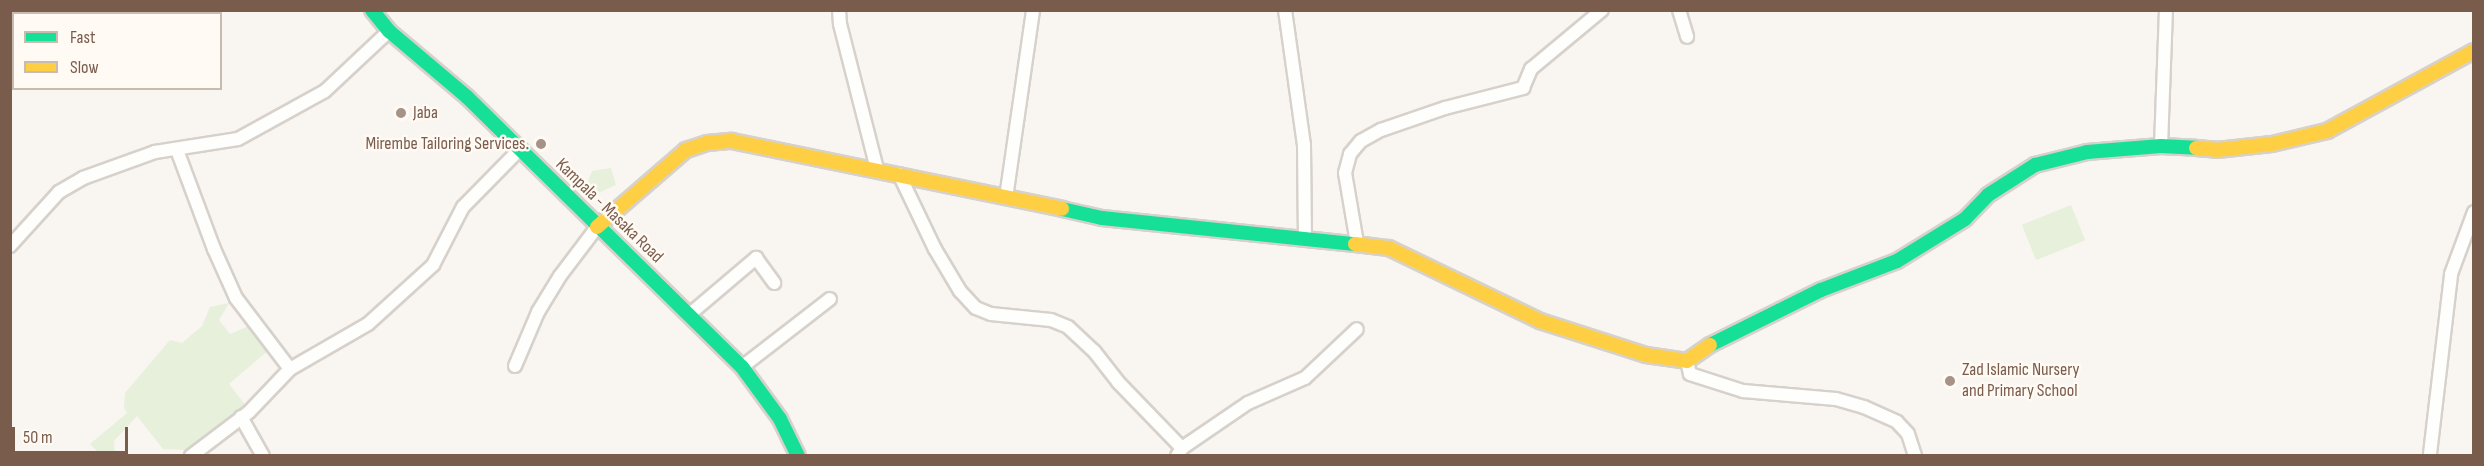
<!DOCTYPE html>
<style>
body{margin:0}
#map{position:relative;width:2484px;height:466px;overflow:hidden;background:#f9f5f0;font-family:"Sofia Sans Condensed",sans-serif}
div>[style]{position:absolute}
.green>*{inset:0;background:#e7f0db;transform-origin:0 0}
.roads{filter:drop-shadow(2px 0 #d7d1cb) drop-shadow(-2px 0 #d7d1cb) drop-shadow(0 2px #d7d1cb) drop-shadow(0 -2px #d7d1cb)}
.street>*{height:12px;margin:-6px;padding:0 6px;transform-origin:6px;border-radius:6px;background:#fefefd}
.fast>*{height:14px;margin:-7px;padding:0 7px;transform-origin:7px;border-radius:7px;background:#16e098}
.slow>*{height:14px;margin:-7px;padding:0 7px;transform-origin:7px;border-radius:7px;background:#ffcf43}
.dots>*{width:16px;height:16px;translate:-50% -50%;box-sizing:border-box;border:3px solid #fffaf3;border-radius:50%}
span{translate:-50% -50%;white-space:nowrap;text-align:center;line-height:1.15;-webkit-text-stroke:5px #fffaf3;paint-order:stroke}
.poi-label{font-size:18px;color:#7a5c4d}
.left{translate:0 -50%;text-align:left}
.right{translate:-100% -50%;text-align:right}
.street-label{font-size:18px;color:#7a5c4d}
.frame{position:absolute;inset:0;border:12px solid #7a5c4d;pointer-events:none}
.legend{position:absolute;left:12px;top:12px;width:210px;height:78px;box-sizing:border-box;background:#fffaf3;border:2px solid #cabbb1;margin:0;padding:8px 10px;list-style:none;font-size:18px;color:#7a5c4d}
.legend li{display:flex;align-items:center;gap:12px;height:30px}
.legend b{width:30px;border:2px solid #cabbb1}
.scale{position:absolute;left:12px;top:427px;width:116px;height:27px;box-sizing:border-box;border:3px solid #7a5c4d;border-top:0;padding-left:8px;font-size:18px;line-height:21px;white-space:nowrap;color:#7a5c4d;-webkit-text-stroke:4px #fffaf3;paint-order:stroke}
</style>
<div id="map">
<div class="green">
<div style="clip-path:polygon(611px 168px,616px 185px,596px 194px,597px 191px,586px 187px,592px 171px)"></div>
<div style="left:2071px;top:205px;width:38px;height:53px;rotate:68deg"></div>
<div style="clip-path:polygon(229px 303px,219px 320px,230px 334px,251px 325px,269px 350px,229px 384px,246px 406px,188px 450px,163px 449px,137px 416px,114px 441px,115px 454px,101px 455px,90px 444px,127px 413px,124px 408px,125px 393px,170px 340px,182px 343px,202px 326px,210px 307px)"></div>
</div>
<div class="roads">
<div class="street">
<div style="left:839px;top:10px;width:14px;rotate:86deg"></div>
<div style="left:840px;top:24px;width:150px;rotate:75.7deg"></div>
<div style="left:1285px;top:10px;width:136px;rotate:82deg"></div>
<div style="left:1304px;top:145px;width:93px;rotate:89.4deg"></div>
<div style="left:1679px;top:10px;width:28px;rotate:73deg"></div>
<div style="left:31px;top:14px;width:4px;rotate:-63deg"></div>
<div style="left:10px;top:37px;width:6px;rotate:-45deg"></div>
<div style="left:2161px;top:146px;width:136px;rotate:-87.9deg"></div>
<div style="left:177px;top:150px;width:106px;rotate:69.5deg"></div>
<div style="left:214px;top:249px;width:54px;rotate:65.8deg"></div>
<div style="left:236px;top:298px;width:89px;rotate:52.7deg"></div>
<div style="left:290px;top:369px;width:59px;rotate:133.6deg"></div>
<div style="left:249px;top:412px;width:73px;rotate:142.8deg"></div>
<div style="left:899px;top:174px;width:83px;rotate:64.4deg"></div>
<div style="left:935px;top:249px;width:49px;rotate:59.2deg"></div>
<div style="left:960px;top:291px;width:23px;rotate:47deg"></div>
<div style="left:976px;top:308px;width:16px;rotate:22deg"></div>
<div style="left:991px;top:314px;width:60px;rotate:5.7deg"></div>
<div style="left:1051px;top:320px;width:18px;rotate:22deg"></div>
<div style="left:1068px;top:327px;width:35px;rotate:43deg"></div>
<div style="left:1094px;top:351px;width:39px;rotate:52deg"></div>
<div style="left:1118px;top:382px;width:92px;rotate:45.9deg"></div>
<div style="left:1006px;top:198px;width:190px;rotate:-81.8deg"></div>
<div style="left:1357px;top:243px;width:71px;rotate:-99.7deg"></div>
<div style="left:1345px;top:173px;width:20px;rotate:-75deg"></div>
<div style="left:1350px;top:154px;width:17px;rotate:-50deg"></div>
<div style="left:1361px;top:141px;width:23px;rotate:-29deg"></div>
<div style="left:1381px;top:130px;width:68px;rotate:-19deg"></div>
<div style="left:1445px;top:108px;width:81px;rotate:-14.4deg"></div>
<div style="left:1523px;top:88px;width:21px;rotate:-67deg"></div>
<div style="left:1531px;top:69px;width:92px;rotate:-39.7deg"></div>
<div style="left:10px;top:246px;width:73px;rotate:-47.8deg"></div>
<div style="left:59px;top:192px;width:28px;rotate:-30deg"></div>
<div style="left:83px;top:178px;width:77px;rotate:-19.9deg"></div>
<div style="left:155px;top:152px;width:84px;rotate:-8.9deg"></div>
<div style="left:238px;top:139px;width:99px;rotate:-28.9deg"></div>
<div style="left:325px;top:91px;width:88px;rotate:-43.2deg"></div>
<div style="left:690px;top:314px;width:87px;rotate:-40.3deg"></div>
<div style="left:756px;top:258px;width:31px;rotate:54deg"></div>
<div style="left:1687px;top:361px;width:13px;rotate:77deg"></div>
<div style="left:1690px;top:374px;width:56px;rotate:17.8deg"></div>
<div style="left:1743px;top:391px;width:93px;rotate:4.9deg"></div>
<div style="left:1836px;top:399px;width:29px;rotate:16deg"></div>
<div style="left:1864px;top:407px;width:36px;rotate:24deg"></div>
<div style="left:1897px;top:422px;width:16px;rotate:47deg"></div>
<div style="left:1908px;top:434px;width:23px;rotate:72deg"></div>
<div style="left:515px;top:366px;width:59px;rotate:-66.9deg"></div>
<div style="left:538px;top:312px;width:42px;rotate:-58.6deg"></div>
<div style="left:560px;top:276px;width:61px;rotate:-52.9deg"></div>
<div style="left:742px;top:367px;width:111px;rotate:-37.7deg"></div>
<div style="left:290px;top:369px;width:90px;rotate:-30deg"></div>
<div style="left:368px;top:324px;width:88px;rotate:-42.2deg"></div>
<div style="left:433px;top:265px;width:65px;rotate:-62.7deg"></div>
<div style="left:463px;top:207px;width:81px;rotate:-45.5deg"></div>
<div style="left:241px;top:417px;width:45px;rotate:60.6deg"></div>
<div style="left:2430px;top:454px;width:181px;rotate:-83.3deg"></div>
<div style="left:2451px;top:274px;width:66px;rotate:-69.6deg"></div>
<div style="left:1177px;top:456px;width:9px;rotate:-58deg"></div>
<div style="left:1182px;top:448px;width:80px;rotate:-34.3deg"></div>
<div style="left:1248px;top:403px;width:62px;rotate:-23.7deg"></div>
<div style="left:1305px;top:378px;width:71px;rotate:-43.3deg"></div>
</div>
<div class="fast">
<div style="left:372px;top:10px;width:27px;rotate:51deg"></div>
<div style="left:389px;top:31px;width:102px;rotate:40.2deg"></div>
<div style="left:467px;top:97px;width:385px;rotate:44.5deg"></div>
<div style="left:742px;top:367px;width:64px;rotate:53.8deg"></div>
<div style="left:780px;top:419px;width:41px;rotate:64.1deg"></div>
<div style="left:1062px;top:209px;width:41px;rotate:12.7deg"></div>
<div style="left:1102px;top:218px;width:254px;rotate:5.9deg"></div>
<div style="left:1710px;top:345px;width:124px;rotate:-26.4deg"></div>
<div style="left:1821px;top:290px;width:81px;rotate:-20.9deg"></div>
<div style="left:1897px;top:261px;width:80px;rotate:-31.7deg"></div>
<div style="left:1965px;top:219px;width:33px;rotate:-46deg"></div>
<div style="left:1988px;top:195px;width:56px;rotate:-32.6deg"></div>
<div style="left:2035px;top:165px;width:54px;rotate:-14deg"></div>
<div style="left:2087px;top:152px;width:74px;rotate:-4.6deg"></div>
<div style="left:2161px;top:146px;width:35px;rotate:3deg"></div>
</div>
<div class="slow">
<div style="left:2196px;top:148px;width:21px;rotate:5deg"></div>
<div style="left:2217px;top:150px;width:55px;rotate:-6.2deg"></div>
<div style="left:2272px;top:144px;width:57px;rotate:-13.3deg"></div>
<div style="left:2327px;top:131px;width:167px;rotate:-28.6deg"></div>
<div style="left:597px;top:227px;width:118px;rotate:-40.9deg"></div>
<div style="left:686px;top:150px;width:22px;rotate:-18deg"></div>
<div style="left:707px;top:143px;width:25px;rotate:-5deg"></div>
<div style="left:732px;top:141px;width:337px;rotate:11.6deg"></div>
<div style="left:1355px;top:244px;width:34px;rotate:7deg"></div>
<div style="left:1389px;top:248px;width:168px;rotate:25.8deg"></div>
<div style="left:1540px;top:321px;width:111px;rotate:17.8deg"></div>
<div style="left:1646px;top:355px;width:41px;rotate:8.3deg"></div>
<div style="left:1687px;top:361px;width:28px;rotate:-35deg"></div>
</div>
</div>
<div class="dots">
<div style="left:401px;top:113px;background:#a69286"></div>
<div style="left:541px;top:144px;background:#a69286"></div>
<div style="left:1950px;top:381px;background:#a69286"></div>
</div>
<div class="poi-label">
<span class="left" style="left:413px;top:113px">Jaba</span>
<span class="right" style="left:529px;top:144px">Mirembe Tailoring Services.</span>
<span class="left" style="left:1962px;top:381px">Zad Islamic Nursery<br>and Primary School</span>
</div>
<div class="street-label">
<span style="left:609px;top:211px;rotate:44deg">Kampala - Masaka Road</span>
</div>
<div class="frame"></div>
<ul class="legend">
<li><b style="height:8px;background:#16e098"></b>Fast</li>
<li><b style="height:8px;background:#ffcf43"></b>Slow</li>
</ul>
<div class="scale">50 m</div>
</div>
